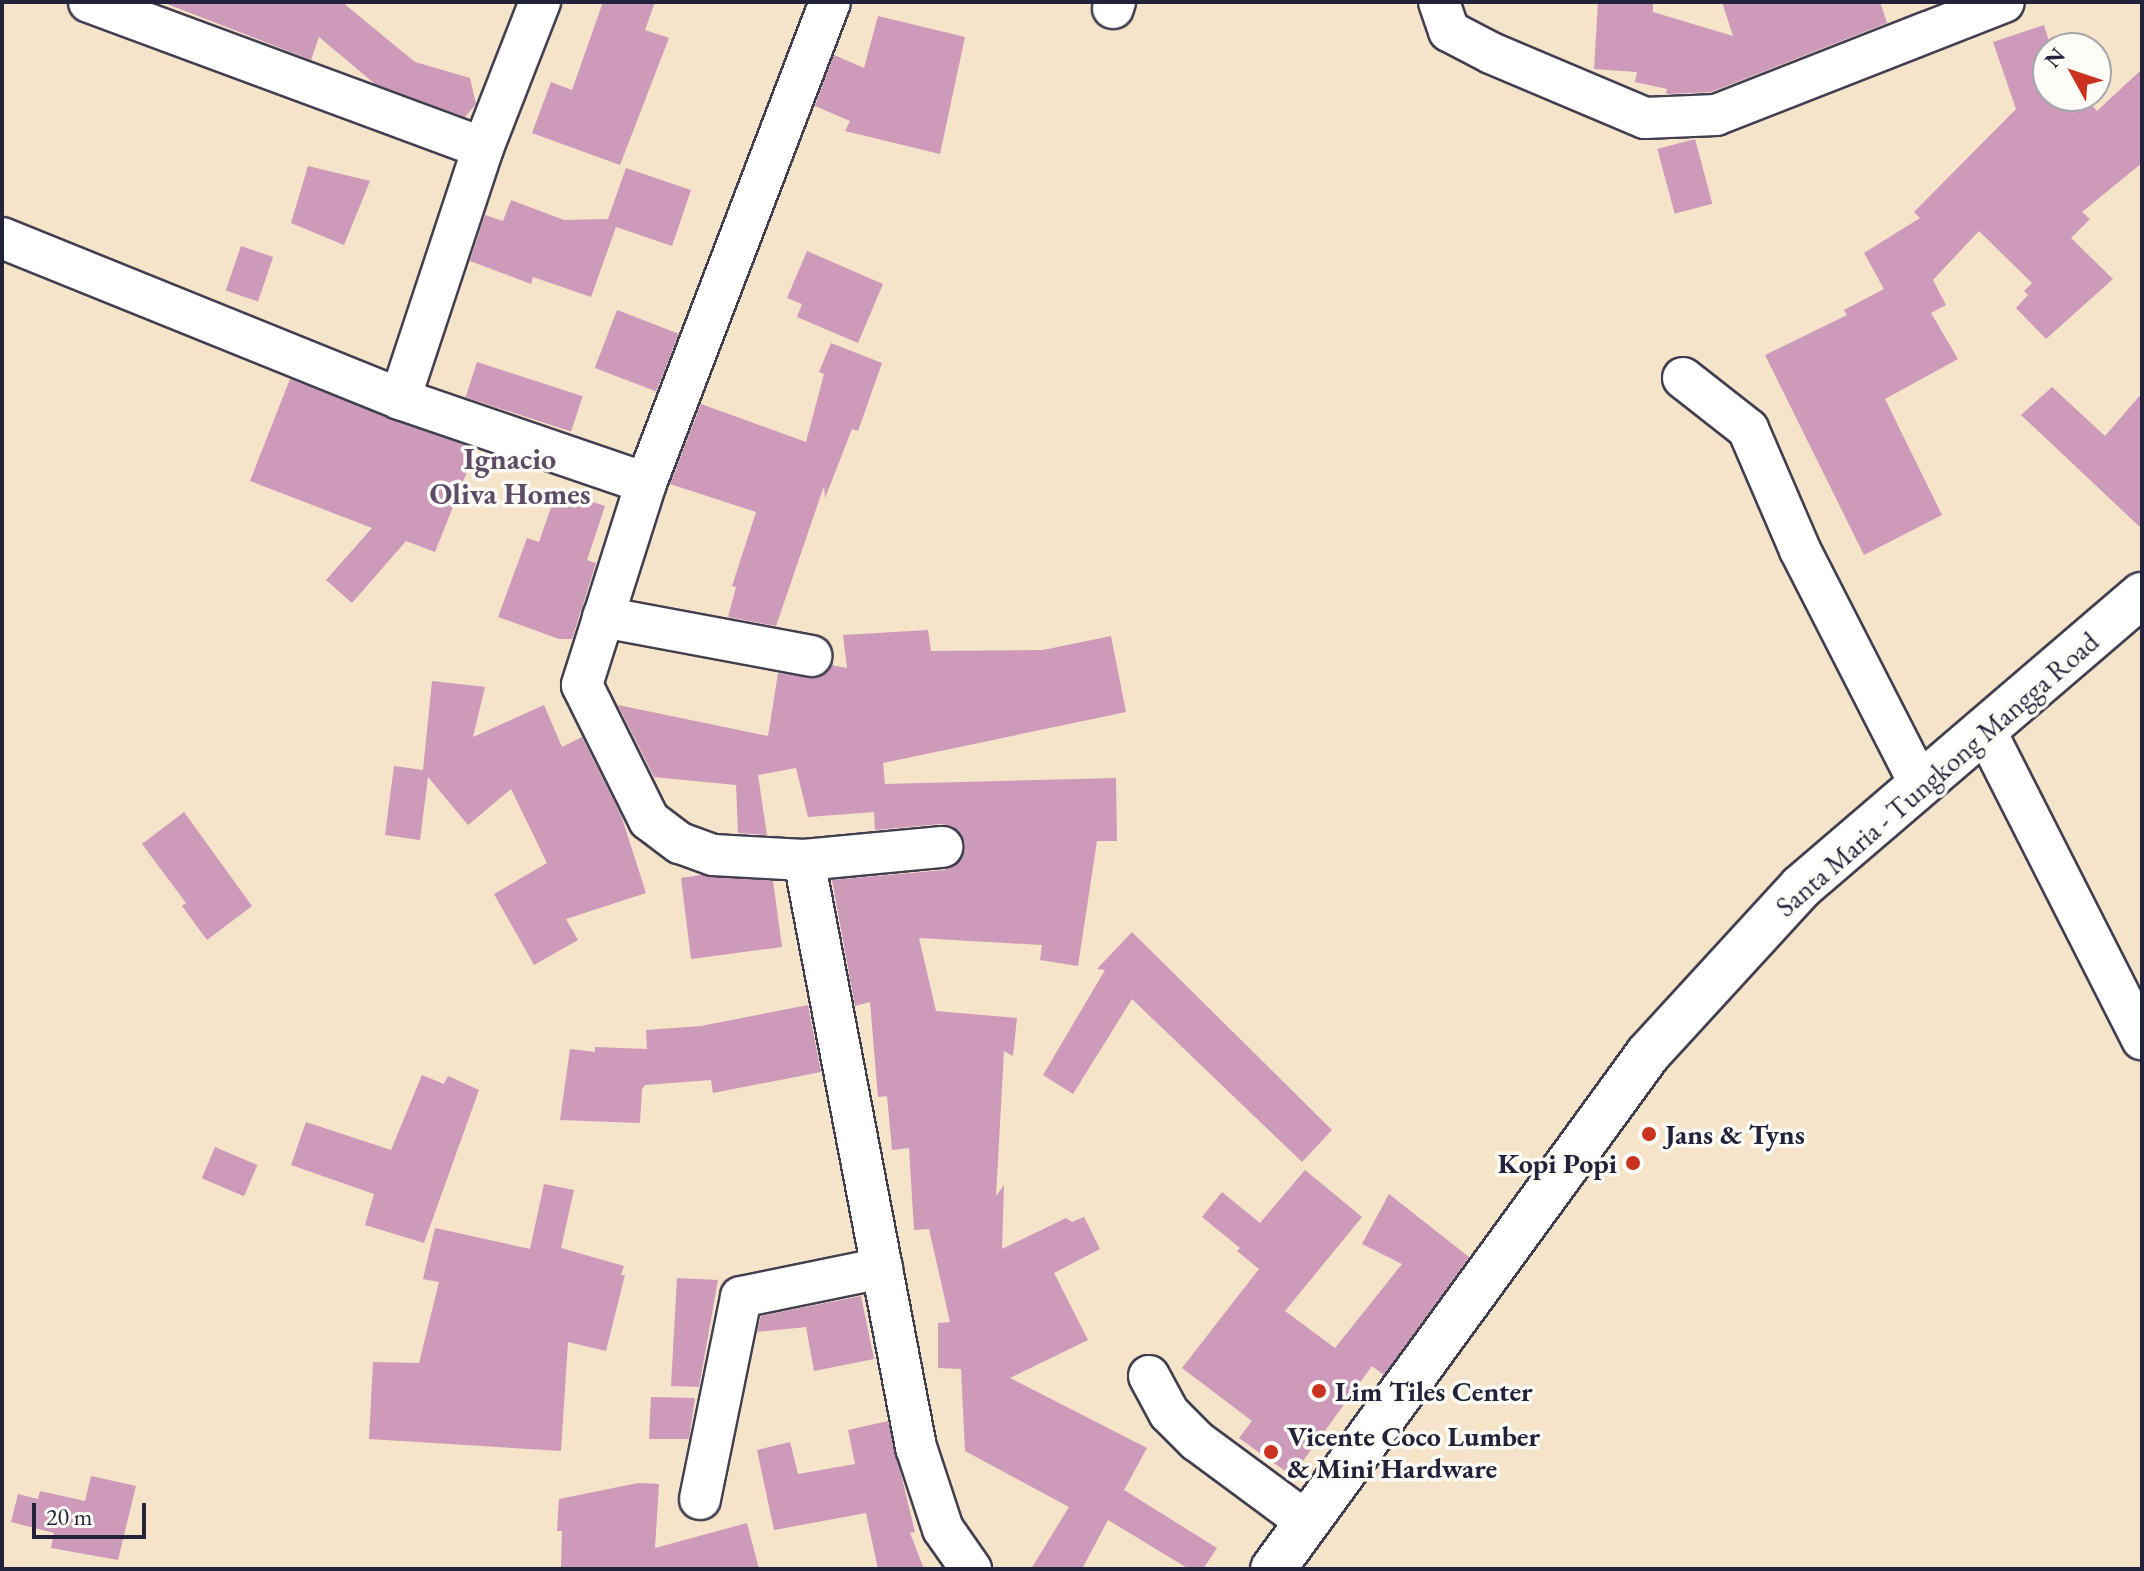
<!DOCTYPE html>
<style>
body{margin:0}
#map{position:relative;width:2144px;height:1571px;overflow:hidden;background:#f5e3ca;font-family:"EB Garamond",serif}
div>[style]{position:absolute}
.building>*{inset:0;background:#cd9aba;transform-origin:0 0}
.roads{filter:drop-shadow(2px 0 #423f50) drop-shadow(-2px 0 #423f50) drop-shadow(0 2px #423f50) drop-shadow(0 -2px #423f50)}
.minor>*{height:40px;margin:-20px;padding:0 20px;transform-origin:20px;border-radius:20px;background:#fff}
.major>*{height:44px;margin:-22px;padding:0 22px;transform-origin:22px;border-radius:22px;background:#fff}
.dots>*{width:22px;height:22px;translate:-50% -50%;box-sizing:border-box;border:4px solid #fdfcf7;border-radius:50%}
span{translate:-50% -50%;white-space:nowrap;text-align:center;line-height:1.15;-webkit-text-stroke:7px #fdfcf7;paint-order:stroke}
.street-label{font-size:28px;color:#22223b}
.poi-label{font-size:28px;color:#22223b;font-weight:700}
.left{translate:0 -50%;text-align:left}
.right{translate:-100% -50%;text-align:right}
.neighbourhood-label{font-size:30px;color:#5e4c67;font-weight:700}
.frame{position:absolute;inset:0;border:4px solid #22223b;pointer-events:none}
.north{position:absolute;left:2032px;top:32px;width:80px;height:80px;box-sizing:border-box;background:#fdfcf7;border:2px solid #a5a5ac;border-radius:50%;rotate:310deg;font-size:22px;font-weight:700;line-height:32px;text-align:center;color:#22223b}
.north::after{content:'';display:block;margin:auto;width:28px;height:36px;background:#c8321e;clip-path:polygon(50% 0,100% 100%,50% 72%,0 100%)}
.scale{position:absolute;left:32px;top:1503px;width:114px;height:36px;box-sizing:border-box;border:4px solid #22223b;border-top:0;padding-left:10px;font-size:24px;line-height:28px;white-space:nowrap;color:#22223b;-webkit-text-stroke:6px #fdfcf7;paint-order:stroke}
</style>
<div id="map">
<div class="building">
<div style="clip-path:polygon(162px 2px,342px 2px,415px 62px,470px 78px,476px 104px,465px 117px,375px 84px,319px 37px,311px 60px)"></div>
<div style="clip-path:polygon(603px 2px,655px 2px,645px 30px,669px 38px,620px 165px,532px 133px,551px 82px,572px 90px)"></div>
<div style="clip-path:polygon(1598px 2px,1653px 2px,1653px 12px,1733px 36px,1722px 2px,1880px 2px,1887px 23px,1711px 92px,1666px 94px,1667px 89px,1635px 82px,1637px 72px,1594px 69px)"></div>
<div style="clip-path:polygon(878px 16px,965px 37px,940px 154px,845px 131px,850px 121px,815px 106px,834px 55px,864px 68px)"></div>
<div style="clip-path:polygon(2044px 25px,2051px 48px,2048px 48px,2048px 96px,2067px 96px,2073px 113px,2088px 100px,2097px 111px,2142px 69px,2142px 163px,2082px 212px,2090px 219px,2071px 238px,2113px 279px,2046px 339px,2016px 308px,2028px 295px,2024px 291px,2032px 283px,1979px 231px,1933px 280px,1946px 305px,1931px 313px,1958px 359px,1885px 399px,1942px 515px,1864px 555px,1765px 355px,1847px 315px,1844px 310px,1884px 289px,1864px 253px,1920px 218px,1914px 212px,2016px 109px,1993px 42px)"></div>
<div style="left:1695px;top:139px;width:67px;height:39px;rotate:75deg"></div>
<div style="clip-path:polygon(308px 166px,370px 181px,344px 245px,291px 223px)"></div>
<div style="clip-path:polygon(626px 168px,691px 190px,672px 246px,616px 227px,591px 297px,533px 277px,531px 284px,470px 261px,485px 215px,503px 221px,511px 200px,564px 220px,608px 219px)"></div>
<div style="left:241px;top:246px;width:34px;height:47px;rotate:19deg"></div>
<div style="clip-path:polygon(807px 251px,883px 284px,858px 343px,797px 317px,802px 304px,787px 298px)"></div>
<div style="left:617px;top:310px;width:66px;height:62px;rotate:21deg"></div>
<div style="clip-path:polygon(831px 343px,882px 363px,858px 431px,852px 429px,825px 498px,824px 486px,776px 626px,728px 617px,736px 587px,732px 586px,756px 512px,670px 484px,701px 404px,806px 442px,824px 374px,819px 372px)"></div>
<div style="left:477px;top:362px;width:111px;height:37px;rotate:18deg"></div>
<div style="clip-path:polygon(290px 379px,476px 449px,435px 552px,406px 541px,352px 603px,326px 580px,372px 528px,250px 481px)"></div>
<div style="clip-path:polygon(2052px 387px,2105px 436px,2142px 393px,2142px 529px,2021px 415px)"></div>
<div style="clip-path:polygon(557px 490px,605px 506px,587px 560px,596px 563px,572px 639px,559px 639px,498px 617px,527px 538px,539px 542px)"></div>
<div style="clip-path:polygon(928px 630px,931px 651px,1043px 650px,1111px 636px,1126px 712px,883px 763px,885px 784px,1116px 778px,1117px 841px,1097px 841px,1078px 966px,1040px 960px,1042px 945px,919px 938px,936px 1011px,1017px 1018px,1013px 1056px,1004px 1051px,996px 1196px,1004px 1185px,1002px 1249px,1066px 1218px,1072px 1222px,1084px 1217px,1100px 1249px,1054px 1273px,1088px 1340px,1010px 1378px,1147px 1448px,1124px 1490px,1217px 1548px,1203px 1569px,1189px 1569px,1108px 1520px,1082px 1569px,1031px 1569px,1069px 1507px,965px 1451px,961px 1369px,938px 1368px,938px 1323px,950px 1322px,929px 1229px,914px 1230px,909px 1148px,892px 1150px,887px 1096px,878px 1097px,870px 1002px,855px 1006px,832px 880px,945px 870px,962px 857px,965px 846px,961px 834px,952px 826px,940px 824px,875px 830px,874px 812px,808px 817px,796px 768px,758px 775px,767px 835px,738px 833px,736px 785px,654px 777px,618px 705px,768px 736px,778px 673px,818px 678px,831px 665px,847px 668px,843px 635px)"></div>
<div style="clip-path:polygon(432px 681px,485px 687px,473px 737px,544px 705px,562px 747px,582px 737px,621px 815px,646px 893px,566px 919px,578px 940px,534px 965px,494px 894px,547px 863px,511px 789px,468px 825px,428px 777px,420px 840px,385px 835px,394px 766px,423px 770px)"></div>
<div style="clip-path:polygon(184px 812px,252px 906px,207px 940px,182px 906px,186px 903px,142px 844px)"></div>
<div style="clip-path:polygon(701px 875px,773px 881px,782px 947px,691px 959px,681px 878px)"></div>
<div style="clip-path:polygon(1132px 932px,1332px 1130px,1302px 1162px,1132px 999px,1073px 1094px,1043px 1075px,1105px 970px,1097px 969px)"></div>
<div style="clip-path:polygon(808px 1005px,821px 1072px,713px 1093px,711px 1080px,645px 1085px,642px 1089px,640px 1123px,560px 1120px,570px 1049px,595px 1052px,595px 1047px,647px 1049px,646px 1030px,701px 1026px)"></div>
<div style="clip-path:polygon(422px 1075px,444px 1084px,448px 1076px,479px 1090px,424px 1243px,365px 1225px,374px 1194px,291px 1165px,306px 1122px,391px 1150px)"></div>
<div style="left:215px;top:1147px;width:46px;height:34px;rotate:23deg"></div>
<div style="clip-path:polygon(1305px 1170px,1362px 1217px,1285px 1311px,1335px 1348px,1402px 1264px,1362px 1244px,1389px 1194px,1469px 1257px,1384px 1375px,1372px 1366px,1292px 1476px,1239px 1438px,1252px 1421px,1182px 1368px,1259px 1269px,1237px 1251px,1240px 1248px,1202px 1217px,1222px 1192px,1260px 1223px)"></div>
<div style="clip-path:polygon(544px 1184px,574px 1190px,561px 1248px,624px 1266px,621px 1275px,625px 1275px,606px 1351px,568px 1342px,561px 1451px,369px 1439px,373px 1362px,419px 1363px,439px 1282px,423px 1279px,435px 1228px,530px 1249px)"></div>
<div style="clip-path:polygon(677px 1278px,718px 1280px,699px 1387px,671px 1386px)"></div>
<div style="clip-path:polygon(861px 1296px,874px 1359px,814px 1371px,806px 1327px,757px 1332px,761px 1316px)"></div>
<div style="clip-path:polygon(651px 1397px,695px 1398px,689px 1439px,649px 1439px)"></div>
<div style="clip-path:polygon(888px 1421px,915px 1532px,910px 1533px,924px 1569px,878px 1569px,866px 1513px,774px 1530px,757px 1450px,790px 1442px,798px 1474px,855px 1464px,848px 1430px)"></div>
<div style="clip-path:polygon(91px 1476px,136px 1486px,118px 1560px,51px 1548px,54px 1533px,11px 1522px,18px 1494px,38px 1499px,40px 1491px,85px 1501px)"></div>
<div style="clip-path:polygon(638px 1483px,659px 1484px,655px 1548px,747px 1523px,759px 1569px,561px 1569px,562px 1531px,557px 1531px,559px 1499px)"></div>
</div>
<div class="roads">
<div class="minor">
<div style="left:89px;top:2px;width:420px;rotate:20.3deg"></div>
<div style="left:830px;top:2px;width:515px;rotate:110.93deg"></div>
<div style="left:646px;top:483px;width:212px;rotate:107.6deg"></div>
<div style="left:582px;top:685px;width:151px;rotate:63.6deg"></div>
<div style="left:649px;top:820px;width:39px;rotate:37deg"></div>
<div style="left:680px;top:843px;width:35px;rotate:20deg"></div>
<div style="left:713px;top:855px;width:91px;rotate:3.1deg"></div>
<div style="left:804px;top:860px;width:139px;rotate:-5.4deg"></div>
<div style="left:1439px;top:2px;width:31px;rotate:71deg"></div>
<div style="left:1449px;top:31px;width:47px;rotate:27.6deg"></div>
<div style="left:1491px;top:53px;width:167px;rotate:22.9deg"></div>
<div style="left:1645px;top:118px;width:71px;rotate:-2.4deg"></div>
<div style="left:1716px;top:115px;width:309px;rotate:-21.4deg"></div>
<div style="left:1113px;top:8px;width:6px;rotate:-72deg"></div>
<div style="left:2px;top:238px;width:429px;rotate:22deg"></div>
<div style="left:400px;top:399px;width:260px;rotate:18.9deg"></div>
<div style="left:1683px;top:378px;width:83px;rotate:38.1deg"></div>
<div style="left:1748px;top:429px;width:132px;rotate:66.7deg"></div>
<div style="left:1800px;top:550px;width:262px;rotate:62.9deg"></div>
<div style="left:400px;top:399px;width:264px;rotate:-71.7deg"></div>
<div style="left:483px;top:148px;width:157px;rotate:-68.7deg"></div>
<div style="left:603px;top:617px;width:212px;rotate:10.6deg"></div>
<div style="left:1984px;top:728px;width:349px;rotate:63.1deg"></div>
<div style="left:804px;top:860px;width:598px;rotate:79.2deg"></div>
<div style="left:916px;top:1447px;width:86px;rotate:71.8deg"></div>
<div style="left:943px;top:1529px;width:49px;rotate:55deg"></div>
<div style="left:1149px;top:1376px;width:42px;rotate:61.6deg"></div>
<div style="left:1169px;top:1413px;width:40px;rotate:45deg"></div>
<div style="left:1197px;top:1441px;width:137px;rotate:36.4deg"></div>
<div style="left:700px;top:1499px;width:206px;rotate:-78.5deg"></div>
<div style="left:741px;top:1297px;width:144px;rotate:-11.6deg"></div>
</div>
<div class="major">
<div style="left:1273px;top:1569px;width:637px;rotate:-53.94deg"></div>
<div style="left:1648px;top:1054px;width:226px;rotate:-47.5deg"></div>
<div style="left:1801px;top:887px;width:449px;rotate:-40.6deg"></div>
</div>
</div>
<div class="dots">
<div style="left:1649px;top:1134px;background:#c8321e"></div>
<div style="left:1633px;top:1163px;background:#c8321e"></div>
<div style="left:1319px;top:1391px;background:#c8321e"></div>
<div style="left:1271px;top:1452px;background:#c8321e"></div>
</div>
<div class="street-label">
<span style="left:1937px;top:774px;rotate:-41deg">Santa Maria - Tungkong Mangga Road</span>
</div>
<div class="poi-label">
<span class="left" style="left:1665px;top:1134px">Jans &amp; Tyns</span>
<span class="right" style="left:1617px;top:1163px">Kopi Popi</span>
<span class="left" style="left:1335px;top:1391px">Lim Tiles Center</span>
<span class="left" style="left:1287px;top:1452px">Vicente Coco Lumber<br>&amp; Mini Hardware</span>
</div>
<div class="neighbourhood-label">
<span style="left:510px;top:476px">Ignacio<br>Oliva Homes</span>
</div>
<div class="frame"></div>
<div class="north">N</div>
<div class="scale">20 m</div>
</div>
